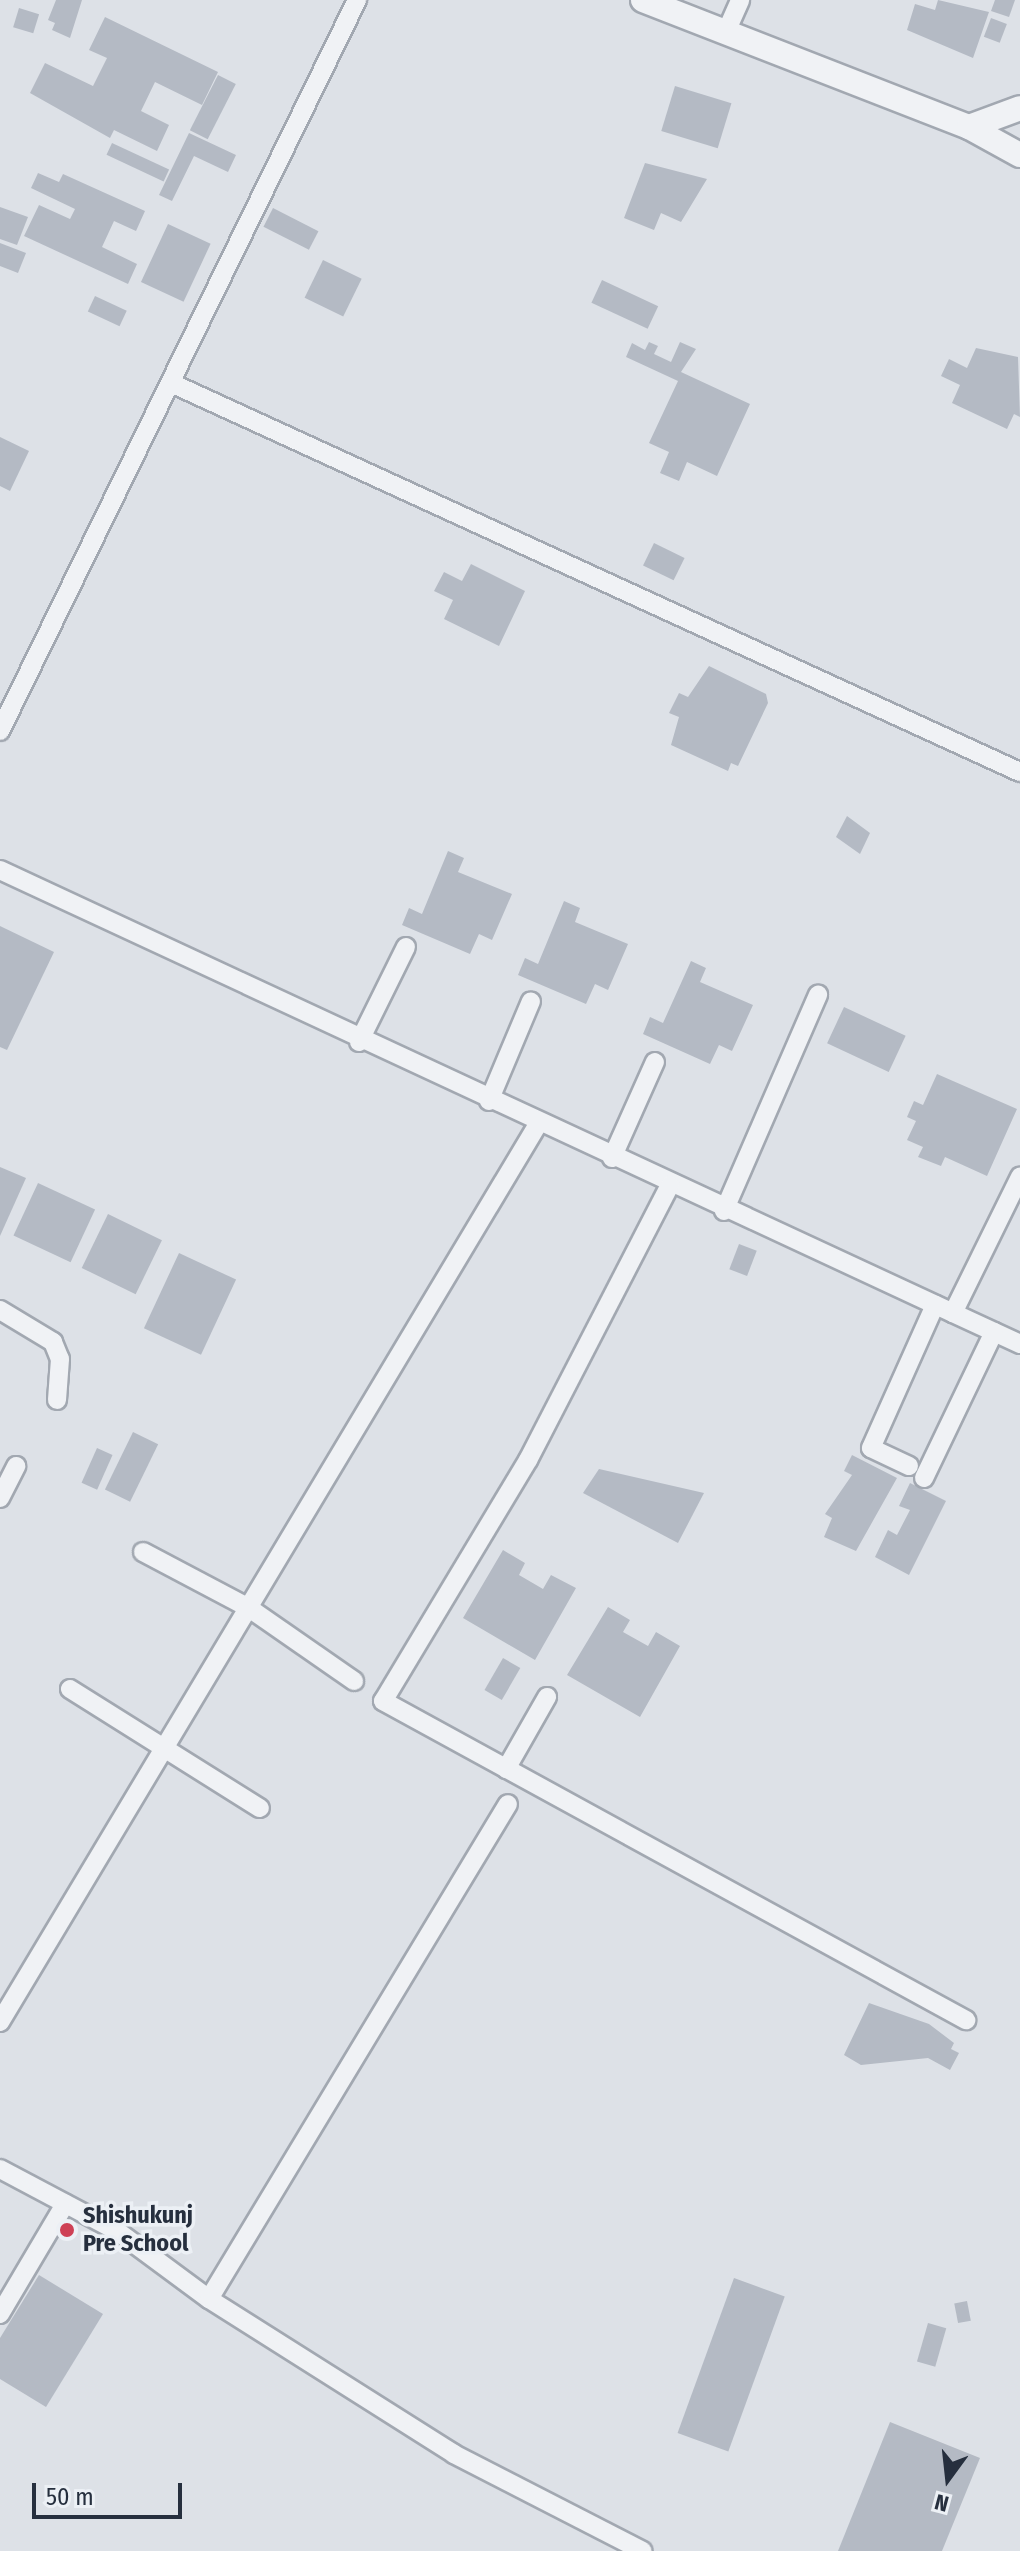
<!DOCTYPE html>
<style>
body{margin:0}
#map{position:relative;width:1020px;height:2551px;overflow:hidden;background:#dde1e7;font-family:"Fira Sans Condensed",sans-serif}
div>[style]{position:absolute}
.building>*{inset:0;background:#b4bac4;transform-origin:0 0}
.roads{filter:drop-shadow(2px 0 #a2a8b1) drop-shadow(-2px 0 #a2a8b1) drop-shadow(0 2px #a2a8b1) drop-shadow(0 -2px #a2a8b1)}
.minor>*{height:18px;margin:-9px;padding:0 9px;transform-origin:9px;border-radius:9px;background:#f0f2f5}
.tertiary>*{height:24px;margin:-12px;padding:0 12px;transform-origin:12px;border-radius:12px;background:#f0f2f5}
.dots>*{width:22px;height:22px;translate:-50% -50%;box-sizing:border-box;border:4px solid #ecf0f5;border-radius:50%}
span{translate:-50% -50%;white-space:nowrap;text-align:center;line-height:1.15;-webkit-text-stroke:7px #ecf0f5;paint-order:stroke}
.poi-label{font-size:24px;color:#262f3e;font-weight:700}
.left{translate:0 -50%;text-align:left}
.north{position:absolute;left:908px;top:2439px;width:80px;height:80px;-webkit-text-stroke:6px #ecf0f5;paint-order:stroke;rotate:195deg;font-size:22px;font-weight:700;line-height:32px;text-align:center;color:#262f3e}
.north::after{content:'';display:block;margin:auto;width:28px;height:36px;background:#262f3e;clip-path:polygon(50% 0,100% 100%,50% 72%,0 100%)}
.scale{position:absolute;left:32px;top:2483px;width:150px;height:36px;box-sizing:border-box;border:4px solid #262f3e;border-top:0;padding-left:10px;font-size:24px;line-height:28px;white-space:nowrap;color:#262f3e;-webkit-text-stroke:6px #ecf0f5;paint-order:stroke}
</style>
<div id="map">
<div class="building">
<div style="clip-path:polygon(56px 0,82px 0,70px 38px,52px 30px,55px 23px,48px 20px)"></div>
<div style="clip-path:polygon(938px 0,989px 12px,973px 58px,907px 30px,915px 4px,935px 10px)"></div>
<div style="clip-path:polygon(995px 0,1015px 0,1009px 17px,991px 11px)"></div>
<div style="left:19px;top:8px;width:21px;height:20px;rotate:17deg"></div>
<div style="clip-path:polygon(105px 17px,218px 72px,202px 105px,155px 82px,141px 111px,169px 125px,157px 151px,114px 130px,110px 138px,30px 93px,45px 63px,93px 86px,107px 58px,89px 50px)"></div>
<div style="left:991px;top:18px;width:17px;height:20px;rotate:21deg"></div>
<div style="left:218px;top:75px;width:20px;height:62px;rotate:27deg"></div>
<div style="left:675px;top:86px;width:59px;height:47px;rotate:17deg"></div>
<div style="clip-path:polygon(189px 133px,236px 155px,228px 172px,194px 156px,172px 201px,159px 195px)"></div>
<div style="left:112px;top:143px;width:63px;height:13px;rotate:25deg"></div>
<div style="clip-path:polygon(645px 163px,707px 179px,681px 222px,661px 213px,654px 230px,624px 218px)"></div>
<div style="clip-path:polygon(38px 173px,59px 182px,63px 174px,145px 211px,136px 231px,114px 221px,102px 247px,137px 264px,128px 284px,24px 236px,39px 205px,70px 219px,75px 209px,31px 188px)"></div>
<div style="clip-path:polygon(0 207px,28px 217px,17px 245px,0 239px)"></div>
<div style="left:273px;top:208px;width:51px;height:21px;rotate:27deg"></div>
<div style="left:168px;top:224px;width:47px;height:64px;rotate:25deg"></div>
<div style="clip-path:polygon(0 243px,26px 253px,18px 273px,0 266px)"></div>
<div style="left:323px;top:260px;width:43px;height:42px;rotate:26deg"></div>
<div style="left:602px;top:280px;width:62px;height:25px;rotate:25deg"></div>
<div style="left:95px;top:296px;width:35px;height:17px;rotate:25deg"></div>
<div style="clip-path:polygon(649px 342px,658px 346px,654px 354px,671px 362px,680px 342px,696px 349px,681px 372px,750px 404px,717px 476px,687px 462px,679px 481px,660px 473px,669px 452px,649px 443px,678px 381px,626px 357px,632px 343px,645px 350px)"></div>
<div style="clip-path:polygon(976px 348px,1018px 357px,1020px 417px,1014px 414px,1007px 429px,952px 403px,960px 385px,941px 376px,949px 359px,967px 368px)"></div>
<div style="clip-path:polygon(0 437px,29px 451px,10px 491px,0 486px)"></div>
<div style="left:654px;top:543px;width:34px;height:25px;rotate:26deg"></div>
<div style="clip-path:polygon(471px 564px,525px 591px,499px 646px,444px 619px,453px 600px,434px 591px,444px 572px,462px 581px)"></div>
<div style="clip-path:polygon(709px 666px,766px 694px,768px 703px,738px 766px,731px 763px,728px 771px,671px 745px,679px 717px,669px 713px,679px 693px,688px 697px)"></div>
<div style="clip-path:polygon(847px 816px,870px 833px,860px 854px,836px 837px)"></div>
<div style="clip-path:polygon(448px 851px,464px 858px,458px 872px,512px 894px,492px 940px,479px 934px,470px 954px,402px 925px,409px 908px,422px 914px)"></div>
<div style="clip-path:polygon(564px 901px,580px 908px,575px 922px,628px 944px,608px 990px,595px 984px,586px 1004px,518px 975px,525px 958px,538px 964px)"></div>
<div style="clip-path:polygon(0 926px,54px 952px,7px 1050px,0 1047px)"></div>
<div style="clip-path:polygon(691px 961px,706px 968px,700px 982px,753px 1005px,732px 1051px,719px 1045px,710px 1064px,643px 1034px,650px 1017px,663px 1023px)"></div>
<div style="left:844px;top:1007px;width:68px;height:40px;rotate:25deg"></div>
<div style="clip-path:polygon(937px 1074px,1017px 1109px,987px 1176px,945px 1157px,941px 1166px,918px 1157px,923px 1147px,907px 1140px,916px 1121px,907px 1117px,914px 1101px,923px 1105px)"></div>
<div style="clip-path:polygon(0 1167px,26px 1178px,0 1236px)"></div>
<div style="left:38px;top:1183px;width:63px;height:58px;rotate:25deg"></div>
<div style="left:108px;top:1214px;width:60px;height:60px;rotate:26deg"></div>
<div style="left:739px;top:1244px;width:19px;height:27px;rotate:21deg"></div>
<div style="left:179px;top:1253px;width:63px;height:83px;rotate:25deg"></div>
<div style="left:133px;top:1432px;width:28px;height:64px;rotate:26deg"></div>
<div style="left:97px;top:1448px;width:17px;height:38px;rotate:24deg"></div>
<div style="clip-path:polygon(852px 1455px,897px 1478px,856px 1551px,824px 1537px,832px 1518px,825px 1514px,852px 1475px,844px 1471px)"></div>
<div style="clip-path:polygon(599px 1469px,704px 1493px,678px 1543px,583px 1493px)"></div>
<div style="clip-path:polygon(910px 1483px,946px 1501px,909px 1575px,875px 1557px,888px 1530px,897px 1535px,910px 1510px,899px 1506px)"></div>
<div style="clip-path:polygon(503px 1550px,525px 1563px,519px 1575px,543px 1589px,551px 1575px,576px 1588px,535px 1660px,463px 1618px)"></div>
<div style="clip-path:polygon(608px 1607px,630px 1620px,623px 1632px,648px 1646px,656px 1632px,680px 1646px,640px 1717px,567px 1675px)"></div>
<div style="left:503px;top:1658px;width:20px;height:37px;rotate:30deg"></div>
<div style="clip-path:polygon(869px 2003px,929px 2024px,954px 2043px,951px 2049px,959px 2053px,950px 2070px,928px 2058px,861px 2065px,844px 2055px)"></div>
<div style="clip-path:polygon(39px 2275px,103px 2314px,46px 2407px,0 2379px,0 2338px)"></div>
<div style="left:734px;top:2278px;width:54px;height:165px;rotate:20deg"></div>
<div style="left:967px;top:2301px;width:20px;height:13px;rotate:79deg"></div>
<div style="left:928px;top:2323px;width:19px;height:40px;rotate:16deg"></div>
<div style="clip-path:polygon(890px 2422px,980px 2458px,942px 2551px,838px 2551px)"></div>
</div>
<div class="roads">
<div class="minor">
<div style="left:726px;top:32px;width:35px;rotate:-66deg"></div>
<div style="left:171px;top:383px;width:934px;rotate:24.62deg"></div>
<div style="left:0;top:731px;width:814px;rotate:-63.97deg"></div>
<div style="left:0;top:870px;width:1051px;rotate:24.93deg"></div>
<div style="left:953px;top:1313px;width:152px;rotate:-63.8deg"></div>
<div style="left:359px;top:1042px;width:106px;rotate:-63.7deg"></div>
<div style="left:489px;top:1101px;width:108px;rotate:-67.2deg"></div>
<div style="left:612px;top:1158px;width:105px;rotate:-65.9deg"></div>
<div style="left:670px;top:1185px;width:309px;rotate:117.3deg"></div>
<div style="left:528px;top:1460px;width:281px;rotate:121deg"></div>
<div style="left:383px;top:1701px;width:665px;rotate:28.69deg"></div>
<div style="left:724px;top:1211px;width:236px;rotate:-66.5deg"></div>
<div style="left:0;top:1310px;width:62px;rotate:31.1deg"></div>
<div style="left:53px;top:1342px;width:18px;rotate:68deg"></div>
<div style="left:60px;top:1359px;width:41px;rotate:94.2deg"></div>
<div style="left:953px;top:1313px;width:74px;rotate:24.8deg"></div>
<div style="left:909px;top:1466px;width:42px;rotate:-154.7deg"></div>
<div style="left:871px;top:1448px;width:157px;rotate:-65.9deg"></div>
<div style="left:924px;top:1478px;width:162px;rotate:-64.4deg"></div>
<div style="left:0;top:1498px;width:36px;rotate:-63deg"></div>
<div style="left:143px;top:1552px;width:120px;rotate:27.8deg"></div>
<div style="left:249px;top:1608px;width:128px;rotate:34.8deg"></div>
<div style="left:70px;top:1689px;width:224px;rotate:32.1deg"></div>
<div style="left:506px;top:1769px;width:83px;rotate:-60.3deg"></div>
<div style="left:0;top:2022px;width:1047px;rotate:-59.07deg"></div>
<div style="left:0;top:2169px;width:132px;rotate:27.9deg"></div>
<div style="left:117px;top:2231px;width:114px;rotate:36.5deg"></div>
<div style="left:209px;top:2299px;width:290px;rotate:32.3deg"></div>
<div style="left:454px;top:2454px;width:212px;rotate:27.2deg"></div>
<div style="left:209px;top:2299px;width:578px;rotate:-58.87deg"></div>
<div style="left:0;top:2314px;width:128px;rotate:-59.4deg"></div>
</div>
<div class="tertiary">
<div style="left:643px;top:0;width:350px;rotate:21.3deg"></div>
<div style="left:969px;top:127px;width:58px;rotate:28.8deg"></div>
<div style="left:969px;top:127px;width:54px;rotate:-20.4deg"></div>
</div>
</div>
<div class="dots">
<div style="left:67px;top:2230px;background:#ce4055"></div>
</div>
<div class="poi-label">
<span class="left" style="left:83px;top:2230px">Shishukunj<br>Pre School</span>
</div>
<div class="north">N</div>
<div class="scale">50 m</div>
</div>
